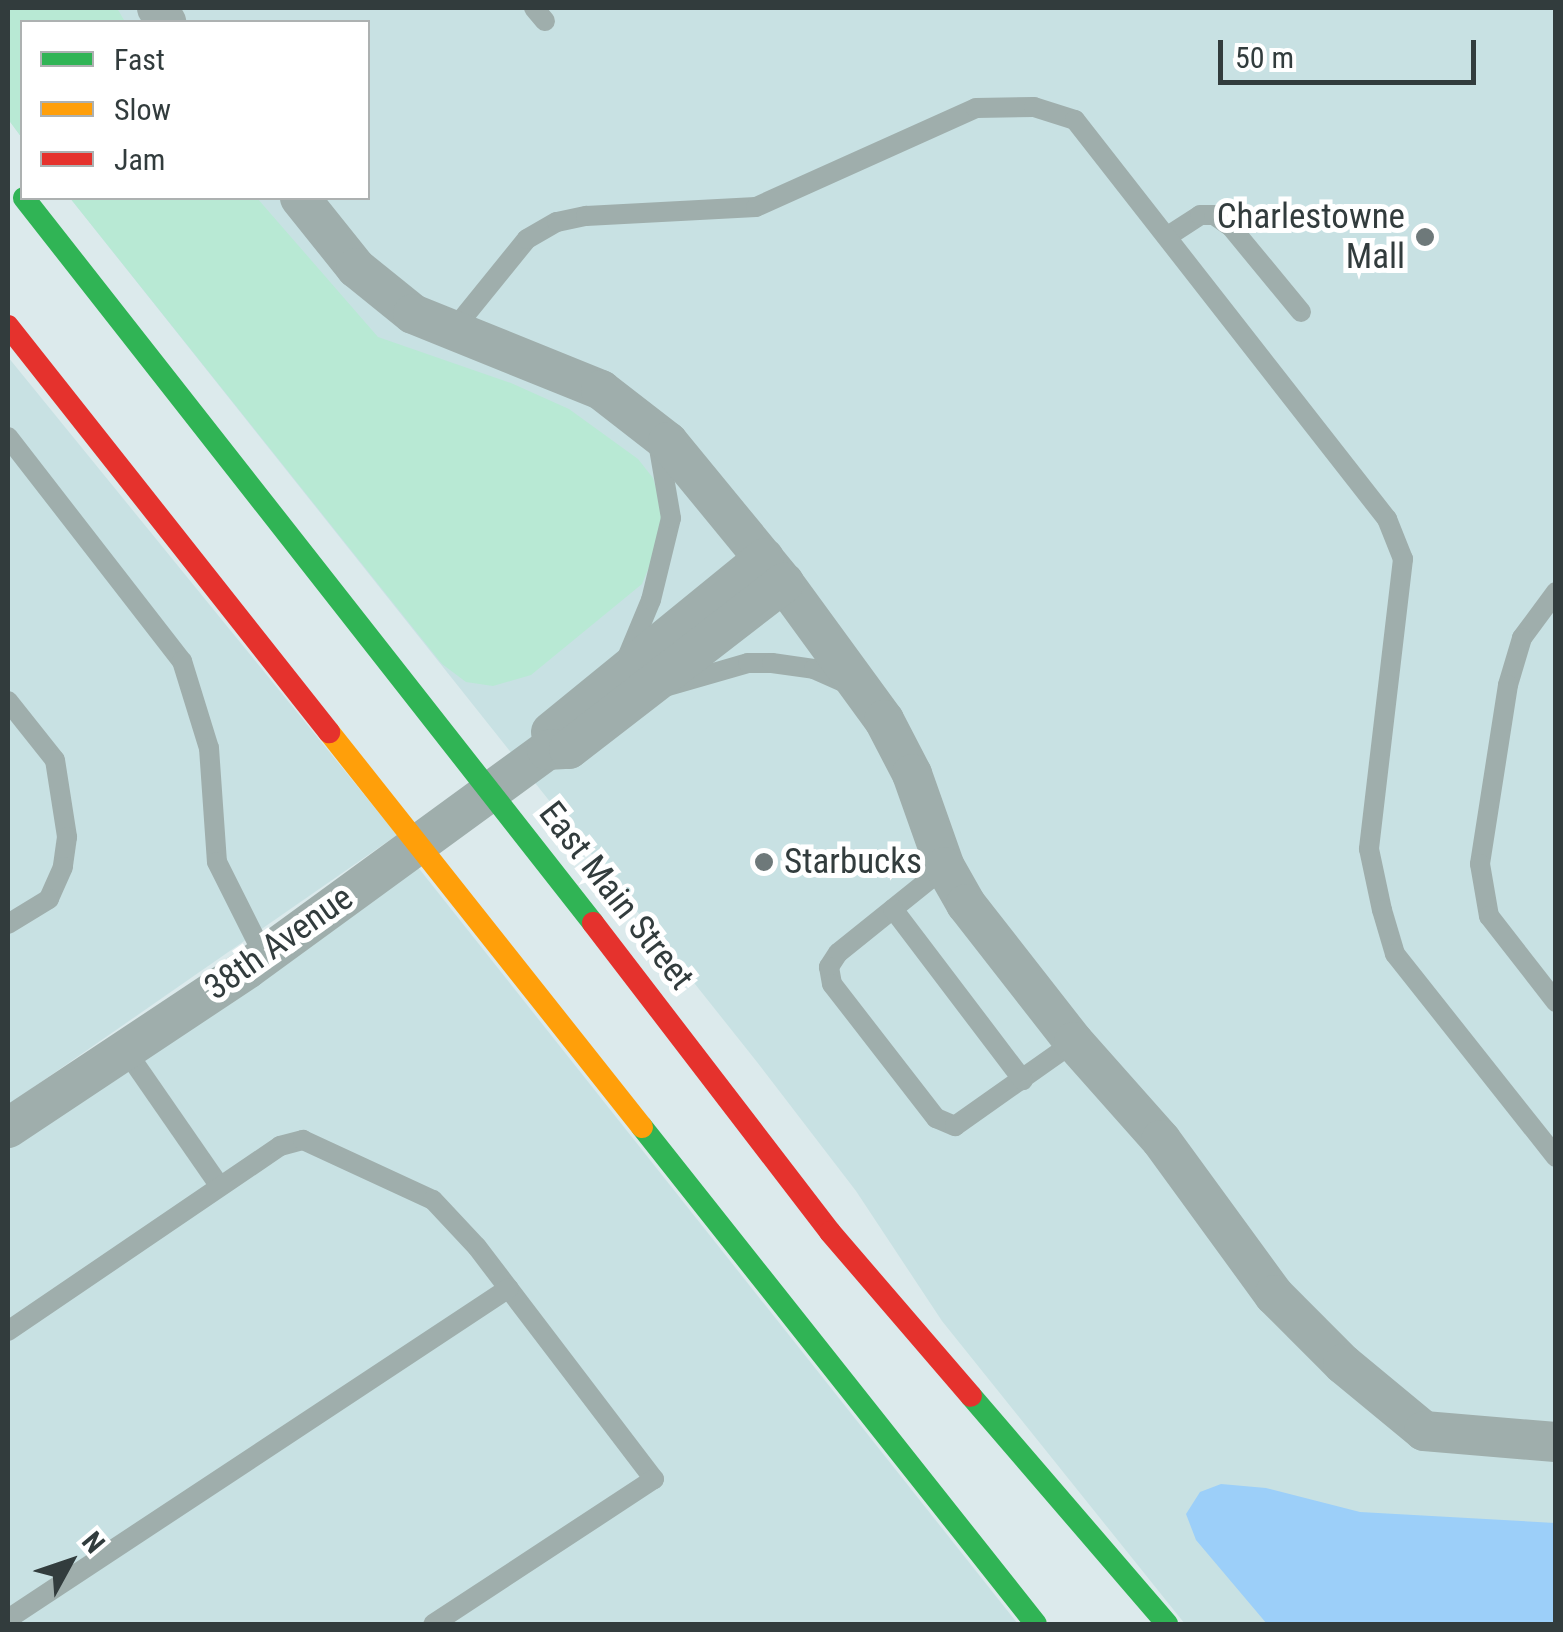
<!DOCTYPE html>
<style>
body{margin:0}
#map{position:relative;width:1563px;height:1632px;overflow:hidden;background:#dceaec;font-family:"Roboto Condensed",sans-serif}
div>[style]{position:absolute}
.built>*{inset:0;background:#c8e1e3}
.green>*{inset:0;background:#b8e9d4}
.water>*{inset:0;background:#9ccff9}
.lane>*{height:20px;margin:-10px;padding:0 10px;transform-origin:10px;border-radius:10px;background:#9faeac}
.street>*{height:40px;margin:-20px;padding:0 20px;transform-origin:20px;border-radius:20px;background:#9faeac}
.fast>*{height:22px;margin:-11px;padding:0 11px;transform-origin:11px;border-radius:11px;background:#30b455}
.slow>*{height:22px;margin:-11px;padding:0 11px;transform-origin:11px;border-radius:11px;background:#ff9f0a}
.jam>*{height:22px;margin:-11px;padding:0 11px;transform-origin:11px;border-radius:11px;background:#e5322d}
.dots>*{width:28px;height:28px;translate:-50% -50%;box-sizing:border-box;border:5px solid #fff;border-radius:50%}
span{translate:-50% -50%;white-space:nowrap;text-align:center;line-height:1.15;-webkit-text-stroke:10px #fff;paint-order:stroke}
.poi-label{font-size:35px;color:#323c3d}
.right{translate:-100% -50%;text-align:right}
.left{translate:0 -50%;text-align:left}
.street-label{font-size:35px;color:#323c3d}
.frame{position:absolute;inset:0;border:10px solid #323c3d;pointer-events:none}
.legend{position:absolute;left:20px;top:20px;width:350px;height:180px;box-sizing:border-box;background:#fff;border:2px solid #adb1b1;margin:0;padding:12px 18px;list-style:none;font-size:30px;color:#323c3d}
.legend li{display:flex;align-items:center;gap:20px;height:50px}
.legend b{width:50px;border:2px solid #adb1b1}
.north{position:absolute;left:20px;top:1512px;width:100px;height:100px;-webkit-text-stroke:8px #fff;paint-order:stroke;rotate:50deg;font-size:28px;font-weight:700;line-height:40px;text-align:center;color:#323c3d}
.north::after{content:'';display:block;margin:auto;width:35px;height:45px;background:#323c3d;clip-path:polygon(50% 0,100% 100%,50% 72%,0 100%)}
.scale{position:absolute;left:1218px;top:40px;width:258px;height:45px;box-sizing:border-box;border:5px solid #323c3d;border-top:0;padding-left:12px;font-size:30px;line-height:35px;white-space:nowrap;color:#323c3d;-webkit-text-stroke:8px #fff;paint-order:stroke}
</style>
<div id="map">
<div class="built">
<div style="clip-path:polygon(8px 8px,1555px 8px,1555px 1624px,1185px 1624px,942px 1321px,856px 1191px,757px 1062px,70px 198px,368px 198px,368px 22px,22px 22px,22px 138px,8px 119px)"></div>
<div style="clip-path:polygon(8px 357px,397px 835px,8px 1105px)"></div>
<div style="clip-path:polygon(417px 866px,1018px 1624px,8px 1624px,8px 1145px)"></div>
</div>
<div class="green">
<div style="clip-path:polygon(8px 8px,117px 8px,125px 22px,22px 22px,22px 138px,8px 119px)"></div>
<div style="clip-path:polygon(70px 198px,257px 198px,378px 337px,511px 383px,569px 409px,638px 459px,653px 478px,662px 506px,664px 531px,642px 584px,531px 675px,493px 686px,466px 682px,442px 664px)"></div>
</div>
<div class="water">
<div style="clip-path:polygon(1221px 1484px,1266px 1488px,1360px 1512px,1555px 1523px,1555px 1624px,1267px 1624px,1196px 1540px,1186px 1514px,1200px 1492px)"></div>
</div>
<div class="lane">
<div style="left:534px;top:8px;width:17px;rotate:50deg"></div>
<div style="left:1168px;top:236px;width:38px;rotate:-33deg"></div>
<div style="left:1200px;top:215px;width:14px"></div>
<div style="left:1214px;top:215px;width:21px;rotate:35deg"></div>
<div style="left:1231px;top:227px;width:110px;rotate:50.5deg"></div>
<div style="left:454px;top:329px;width:116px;rotate:-51deg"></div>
<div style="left:527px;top:239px;width:34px;rotate:-30deg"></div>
<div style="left:557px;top:222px;width:30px;rotate:-12deg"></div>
<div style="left:586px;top:216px;width:170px;rotate:-3deg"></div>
<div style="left:756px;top:207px;width:241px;rotate:-24.2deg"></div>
<div style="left:976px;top:108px;width:58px;rotate:-1deg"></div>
<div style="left:1034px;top:107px;width:43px;rotate:17.6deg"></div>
<div style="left:1075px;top:120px;width:507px;rotate:51.98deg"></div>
<div style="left:1387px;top:519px;width:43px;rotate:68.2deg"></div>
<div style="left:1403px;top:559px;width:292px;rotate:96.7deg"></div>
<div style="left:1369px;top:849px;width:62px;rotate:78deg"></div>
<div style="left:1382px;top:910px;width:46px;rotate:73.5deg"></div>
<div style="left:1395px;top:954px;width:259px;rotate:51.6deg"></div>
<div style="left:8px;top:437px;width:284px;rotate:52.2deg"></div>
<div style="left:182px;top:661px;width:91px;rotate:72.8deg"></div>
<div style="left:209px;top:748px;width:114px;rotate:86deg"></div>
<div style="left:217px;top:862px;width:105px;rotate:63.4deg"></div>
<div style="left:1556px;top:592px;width:57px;rotate:126.5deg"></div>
<div style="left:1522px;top:638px;width:49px;rotate:106.6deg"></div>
<div style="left:1508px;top:685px;width:181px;rotate:98.9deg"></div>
<div style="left:1480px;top:864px;width:53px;rotate:80.2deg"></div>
<div style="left:1489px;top:916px;width:109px;rotate:52.1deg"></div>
<div style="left:626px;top:660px;width:65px;rotate:-67.4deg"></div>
<div style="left:651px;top:600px;width:84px;rotate:-76.3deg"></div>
<div style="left:671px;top:518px;width:76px;rotate:-99.8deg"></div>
<div style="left:665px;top:687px;width:86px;rotate:-16.1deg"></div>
<div style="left:748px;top:663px;width:24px"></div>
<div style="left:772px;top:663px;width:42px;rotate:8.1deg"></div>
<div style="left:814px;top:669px;width:37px;rotate:24deg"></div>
<div style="left:8px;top:701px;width:75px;rotate:51.5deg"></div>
<div style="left:55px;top:760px;width:78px;rotate:81.1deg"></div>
<div style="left:67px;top:837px;width:30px;rotate:98deg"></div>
<div style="left:63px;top:867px;width:35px;rotate:114deg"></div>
<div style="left:49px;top:899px;width:48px;rotate:148.6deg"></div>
<div style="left:945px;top:867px;width:137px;rotate:141.2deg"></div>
<div style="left:838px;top:953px;width:17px;rotate:123deg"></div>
<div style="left:829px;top:967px;width:17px;rotate:80deg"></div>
<div style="left:832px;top:984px;width:170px;rotate:52.2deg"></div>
<div style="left:936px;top:1118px;width:21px;rotate:23deg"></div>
<div style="left:955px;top:1126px;width:146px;rotate:-35.2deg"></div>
<div style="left:893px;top:909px;width:215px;rotate:52.8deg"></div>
<div style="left:124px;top:1048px;width:165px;rotate:55.3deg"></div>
<div style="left:8px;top:1331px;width:329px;rotate:-34.2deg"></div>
<div style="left:280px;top:1146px;width:24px;rotate:-15deg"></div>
<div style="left:303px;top:1140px;width:143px;rotate:24.8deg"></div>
<div style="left:433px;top:1200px;width:64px;rotate:46.9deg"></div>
<div style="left:477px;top:1247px;width:292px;rotate:52.7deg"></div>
<div style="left:654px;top:1479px;width:264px;rotate:146.7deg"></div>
<div style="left:8px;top:1619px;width:600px;rotate:-33.45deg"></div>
</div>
<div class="street">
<div style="left:157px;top:8px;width:17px;rotate:57deg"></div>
<div style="left:300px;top:198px;width:90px;rotate:51.3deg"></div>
<div style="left:356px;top:268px;width:73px;rotate:38.9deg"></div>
<div style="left:413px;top:314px;width:203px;rotate:22deg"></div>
<div style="left:601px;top:390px;width:85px;rotate:37.8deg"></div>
<div style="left:668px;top:442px;width:183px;rotate:50.6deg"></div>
<div style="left:784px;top:583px;width:170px;rotate:53.9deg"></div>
<div style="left:884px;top:720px;width:61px;rotate:62.6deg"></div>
<div style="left:912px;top:774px;width:99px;rotate:70.5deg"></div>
<div style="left:945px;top:867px;width:43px;rotate:60.4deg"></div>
<div style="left:966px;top:904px;width:175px;rotate:52deg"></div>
<div style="left:1074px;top:1042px;width:131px;rotate:48.4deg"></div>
<div style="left:1161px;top:1140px;width:192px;rotate:53.9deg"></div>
<div style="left:1274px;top:1295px;width:98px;rotate:45deg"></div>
<div style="left:1343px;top:1364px;width:105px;rotate:39.6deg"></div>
<div style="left:1424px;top:1431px;width:132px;rotate:4.8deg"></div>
<div style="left:551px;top:732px;width:275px;rotate:-39.2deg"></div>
<div style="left:8px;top:1128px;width:287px;rotate:-33.6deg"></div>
<div style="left:247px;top:969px;width:371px;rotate:-36.1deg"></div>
<div style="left:547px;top:750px;width:22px;rotate:-3deg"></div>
<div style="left:569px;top:749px;width:272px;rotate:-37.7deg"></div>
</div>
<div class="fast">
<div style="left:24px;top:198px;width:922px;rotate:51.87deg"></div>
<div style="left:642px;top:1127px;width:634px;rotate:51.59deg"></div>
<div style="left:971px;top:1396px;width:301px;rotate:49.3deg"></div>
</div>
<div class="slow">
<div style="left:329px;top:732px;width:504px;rotate:51.61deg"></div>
</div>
<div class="jam">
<div style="left:8px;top:326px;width:518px;rotate:51.67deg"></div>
<div style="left:593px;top:923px;width:389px;rotate:52.5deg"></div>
<div style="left:830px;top:1232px;width:216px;rotate:49.3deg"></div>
</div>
<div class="dots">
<div style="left:1425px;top:237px;background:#6e797a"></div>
<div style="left:764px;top:862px;background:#6e797a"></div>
</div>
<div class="poi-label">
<span class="right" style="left:1405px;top:237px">Charlestowne<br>Mall</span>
<span class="left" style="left:784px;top:862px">Starbucks</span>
</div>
<div class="street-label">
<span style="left:616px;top:896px;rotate:52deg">East Main Street</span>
<span style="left:279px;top:943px;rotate:-35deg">38th Avenue</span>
</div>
<div class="frame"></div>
<ul class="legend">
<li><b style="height:12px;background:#30b455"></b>Fast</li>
<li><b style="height:12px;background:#ff9f0a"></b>Slow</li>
<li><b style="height:12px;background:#e5322d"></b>Jam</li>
</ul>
<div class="north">N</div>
<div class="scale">50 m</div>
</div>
